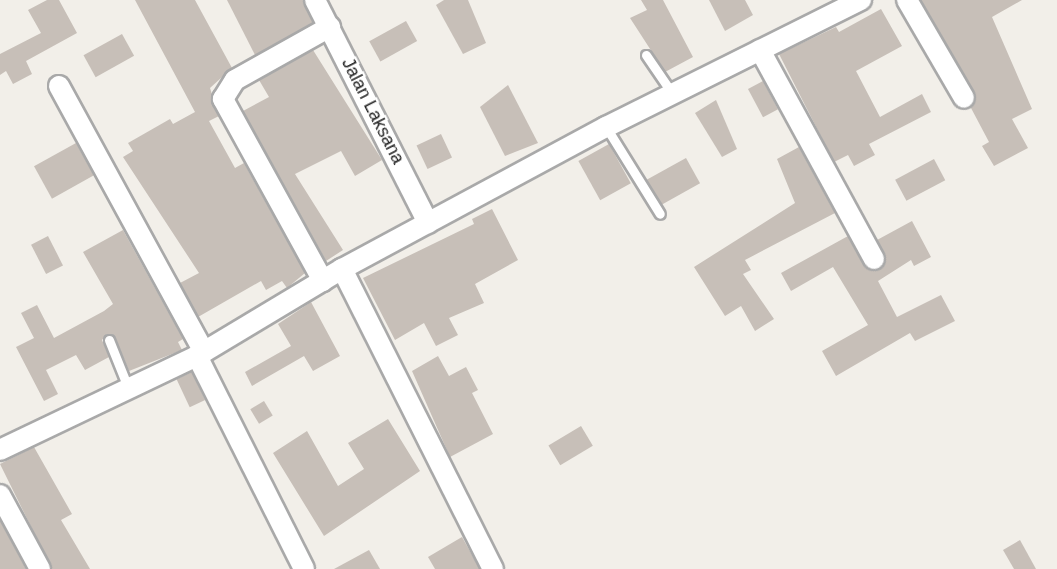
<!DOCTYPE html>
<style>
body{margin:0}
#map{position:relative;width:1057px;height:569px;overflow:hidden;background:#f2efe9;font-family:Arial,sans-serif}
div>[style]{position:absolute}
.building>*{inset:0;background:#c7bfb8;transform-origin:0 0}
.roads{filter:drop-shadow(2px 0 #a9a9a9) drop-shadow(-2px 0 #a9a9a9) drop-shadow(0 2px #a9a9a9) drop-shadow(0 -2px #a9a9a9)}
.service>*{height:9px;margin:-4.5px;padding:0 4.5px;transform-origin:4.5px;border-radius:4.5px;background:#fff}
.minor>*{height:20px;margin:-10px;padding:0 10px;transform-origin:10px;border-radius:10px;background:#fff}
span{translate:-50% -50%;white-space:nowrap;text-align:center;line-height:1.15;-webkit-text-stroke:4.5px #fff;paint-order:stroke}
.street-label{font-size:18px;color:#222}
</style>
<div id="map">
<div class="building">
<div style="clip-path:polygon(47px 0,59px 0,77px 33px,26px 61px,32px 74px,13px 84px,6px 71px,0 75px,0 54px,41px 33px,28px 10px)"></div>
<div style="clip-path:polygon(135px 0,195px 0,232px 68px,210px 88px,219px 116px,209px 121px,235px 168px,244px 163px,305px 273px,287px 288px,282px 281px,266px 290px,261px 281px,198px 317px,180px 283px,199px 273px,123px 157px,133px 151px,128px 143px,170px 119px,173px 124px,195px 112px)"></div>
<div style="clip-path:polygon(227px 0,303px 0,313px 23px,255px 55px)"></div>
<div style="clip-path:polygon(444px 0,468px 0,486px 43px,463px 54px,436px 5px)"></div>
<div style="clip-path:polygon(641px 0,663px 0,693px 57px,665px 72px,630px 18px,647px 10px)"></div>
<div style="clip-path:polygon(709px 0,745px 0,753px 15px,725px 31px)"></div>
<div style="clip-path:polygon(921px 0,1022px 0,992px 17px,1032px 109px,1012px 119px,1028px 148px,994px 166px,982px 146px,989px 142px,971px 108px,974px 92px)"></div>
<div style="clip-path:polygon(881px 9px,902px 46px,856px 71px,880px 117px,922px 94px,931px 112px,869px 144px,875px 155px,854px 166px,848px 155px,834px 162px,779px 54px,836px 27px,839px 32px)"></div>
<div style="left:406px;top:21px;width:23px;height:42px;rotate:61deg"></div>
<div style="left:122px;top:34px;width:25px;height:44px;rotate:61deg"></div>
<div style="clip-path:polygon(313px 50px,382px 160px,355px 176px,341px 151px,295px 174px,343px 250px,326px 261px,243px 111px,269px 97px,259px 80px)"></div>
<div style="left:763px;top:81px;width:32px;height:17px;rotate:62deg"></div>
<div style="clip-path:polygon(508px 85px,538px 143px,505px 156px,480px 107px)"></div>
<div style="clip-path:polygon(716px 100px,737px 149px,722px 157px,695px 113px)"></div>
<div style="left:441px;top:134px;width:26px;height:27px;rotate:65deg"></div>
<div style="left:76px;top:143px;width:37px;height:48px;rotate:61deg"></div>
<div style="left:609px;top:144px;width:45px;height:35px;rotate:61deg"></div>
<div style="clip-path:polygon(799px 147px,835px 213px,745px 260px,751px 270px,743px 274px,774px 319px,755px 331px,741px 306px,725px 316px,694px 267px,795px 203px,777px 159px)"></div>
<div style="left:686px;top:158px;width:29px;height:45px;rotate:61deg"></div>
<div style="left:934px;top:159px;width:24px;height:44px;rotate:62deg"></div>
<div style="clip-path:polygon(492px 209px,518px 260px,475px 284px,484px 303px,449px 318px,458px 335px,436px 346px,424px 323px,395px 340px,363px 278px,474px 224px,472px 219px)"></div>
<div style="clip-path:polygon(912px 221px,931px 257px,914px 266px,911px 260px,878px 281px,897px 317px,941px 295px,955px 321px,915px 341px,910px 333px,836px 376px,822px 351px,868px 325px,833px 267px,791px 291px,781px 273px,848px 236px,864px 265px,879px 270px,886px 259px,877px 240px)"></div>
<div style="clip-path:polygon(123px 230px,183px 339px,178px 342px,182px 350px,129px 371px,115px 337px,107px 334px,102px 340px,109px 357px,85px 370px,76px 355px,46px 370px,58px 394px,44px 401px,16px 347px,34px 338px,21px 313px,37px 305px,54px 338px,104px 311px,113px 304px,83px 252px)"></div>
<div style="left:48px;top:236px;width:33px;height:19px;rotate:63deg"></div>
<div style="clip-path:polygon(311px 302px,340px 356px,313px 371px,304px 356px,252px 386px,245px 372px,291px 346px,278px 324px)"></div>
<div style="clip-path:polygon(438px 356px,449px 376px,466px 367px,478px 390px,472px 393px,493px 434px,450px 457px,412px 371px)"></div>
<div style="left:192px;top:372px;width:31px;height:17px;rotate:65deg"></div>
<div style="left:264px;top:401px;width:17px;height:16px;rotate:59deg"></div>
<div style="clip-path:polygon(388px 419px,420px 471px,324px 536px,273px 453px,307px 431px,338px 486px,364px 469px,348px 443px)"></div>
<div style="left:581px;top:426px;width:23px;height:38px;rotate:59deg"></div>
<div style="clip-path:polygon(34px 447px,72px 514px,61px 520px,90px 569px,52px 569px,0 464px)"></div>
<div style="clip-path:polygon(0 520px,26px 569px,0 569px)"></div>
<div style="clip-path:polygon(462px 537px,480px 569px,435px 569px,428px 557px)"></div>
<div style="clip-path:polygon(1020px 540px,1036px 569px,1014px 569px,1003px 550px)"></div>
<div style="clip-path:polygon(369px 550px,380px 569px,334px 569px)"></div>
</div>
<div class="roads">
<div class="service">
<div style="left:646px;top:55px;width:46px;rotate:55.6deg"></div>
<div style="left:606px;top:127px;width:102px;rotate:58.2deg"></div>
<div style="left:109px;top:340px;width:54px;rotate:68.2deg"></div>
</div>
<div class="minor">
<div style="left:315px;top:0;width:250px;rotate:63.1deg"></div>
<div style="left:907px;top:0;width:113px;rotate:59.8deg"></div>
<div style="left:760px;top:50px;width:238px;rotate:61.4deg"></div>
<div style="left:59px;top:86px;width:303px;rotate:61.4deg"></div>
<div style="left:342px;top:269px;width:336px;rotate:63.3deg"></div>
<div style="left:323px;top:281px;width:208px;rotate:-118.8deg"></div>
<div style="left:223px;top:99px;width:22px;rotate:-58deg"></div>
<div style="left:235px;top:80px;width:109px;rotate:-29.2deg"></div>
<div style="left:197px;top:356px;width:238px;rotate:63.3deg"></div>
<div style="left:0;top:450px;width:218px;rotate:-25.5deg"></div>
<div style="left:197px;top:356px;width:169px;rotate:-31deg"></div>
<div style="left:342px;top:269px;width:300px;rotate:-28.3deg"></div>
<div style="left:606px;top:127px;width:285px;rotate:-26.5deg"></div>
<div style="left:0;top:495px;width:84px;rotate:61.6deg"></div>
</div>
</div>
<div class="street-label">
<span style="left:373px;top:111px;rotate:63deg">Jalan Laksana</span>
</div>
</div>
